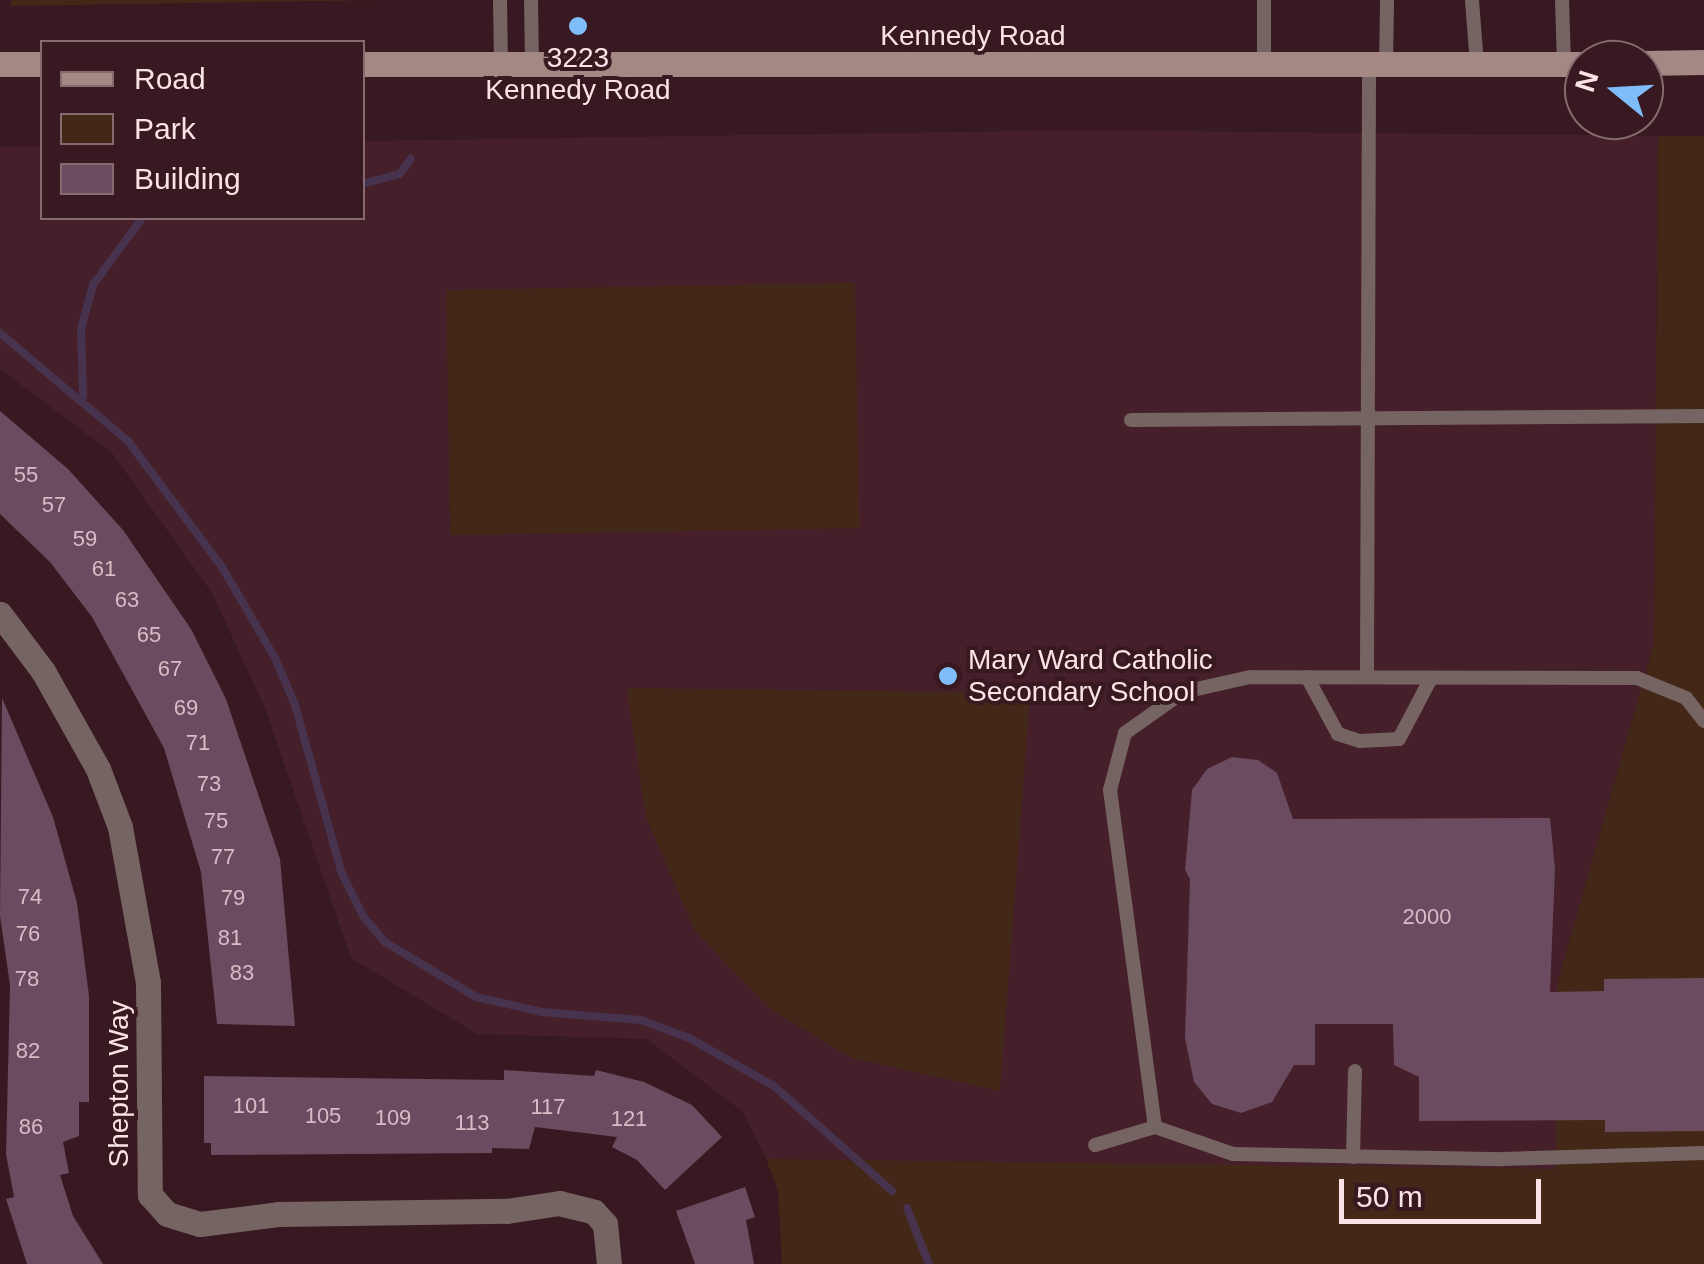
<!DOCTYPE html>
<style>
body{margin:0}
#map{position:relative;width:1704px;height:1264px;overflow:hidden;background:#381921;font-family:Helvetica,sans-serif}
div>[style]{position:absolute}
.built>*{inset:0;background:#451f29}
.green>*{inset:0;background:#442817;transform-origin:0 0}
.stream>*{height:8px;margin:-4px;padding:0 4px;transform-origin:4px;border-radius:4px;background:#48334f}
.building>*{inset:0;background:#6a4b5f}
.service>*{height:14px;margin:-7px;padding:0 7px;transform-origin:7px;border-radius:7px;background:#756462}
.minor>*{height:25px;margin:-12.5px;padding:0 12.5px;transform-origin:12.5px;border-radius:12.5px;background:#756462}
.secondary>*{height:25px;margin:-12.5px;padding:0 12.5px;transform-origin:12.5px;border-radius:12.5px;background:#a48884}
.dots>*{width:28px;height:28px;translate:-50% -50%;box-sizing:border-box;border:5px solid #381921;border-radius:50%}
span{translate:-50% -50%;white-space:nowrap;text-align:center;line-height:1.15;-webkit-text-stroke:8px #381921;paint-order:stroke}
.number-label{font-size:22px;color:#d5bdc5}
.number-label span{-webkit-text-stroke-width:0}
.street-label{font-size:28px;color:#f9e3e7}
.poi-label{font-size:28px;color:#f9e3e7}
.left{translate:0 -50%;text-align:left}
.legend{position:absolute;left:40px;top:40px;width:325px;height:180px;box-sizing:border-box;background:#381921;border:2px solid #856a70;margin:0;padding:12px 18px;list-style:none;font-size:30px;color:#f9e3e7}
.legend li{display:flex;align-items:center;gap:20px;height:50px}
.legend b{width:50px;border:2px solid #856a70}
.north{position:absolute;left:1564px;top:40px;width:100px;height:100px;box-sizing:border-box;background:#381921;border:2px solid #856a70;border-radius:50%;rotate:288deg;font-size:28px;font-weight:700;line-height:40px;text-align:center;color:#f9e3e7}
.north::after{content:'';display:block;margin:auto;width:35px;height:45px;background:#7ebdf9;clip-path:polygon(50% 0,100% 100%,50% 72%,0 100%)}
.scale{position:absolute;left:1339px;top:1179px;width:202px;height:45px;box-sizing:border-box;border:5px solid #f9e3e7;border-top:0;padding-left:12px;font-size:30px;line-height:35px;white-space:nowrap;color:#f9e3e7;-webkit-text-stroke:8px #381921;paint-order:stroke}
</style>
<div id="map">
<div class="built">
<div style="clip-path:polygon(1080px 130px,1658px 136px,1654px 643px,1557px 985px,1557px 1170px,766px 1159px,743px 1112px,647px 1039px,477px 1034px,351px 958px,265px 708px,212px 593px,112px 453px,0 369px,0 147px,42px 146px,42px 218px,362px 218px,363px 141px)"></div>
</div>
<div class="green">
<div style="clip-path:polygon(11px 0,382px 0,11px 6px)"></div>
<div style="clip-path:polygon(1658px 136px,1704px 136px,1704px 1264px,782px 1264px,778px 1190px,766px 1159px,1556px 1169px,1557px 985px,1654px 643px)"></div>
<div style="left:855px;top:283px;width:245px;height:409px;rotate:89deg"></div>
<div style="clip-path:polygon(627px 688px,1030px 693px,1000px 1091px,852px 1058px,769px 1008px,695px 931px,646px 817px)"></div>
</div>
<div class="stream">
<div style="left:362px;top:184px;width:39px;rotate:-15deg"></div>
<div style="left:400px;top:174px;width:19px;rotate:-55deg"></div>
<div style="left:0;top:333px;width:167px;rotate:40.2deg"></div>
<div style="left:128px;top:441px;width:157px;rotate:53.3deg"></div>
<div style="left:222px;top:567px;width:105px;rotate:59.8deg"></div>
<div style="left:275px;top:658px;width:51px;rotate:66.9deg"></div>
<div style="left:295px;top:705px;width:175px;rotate:74.5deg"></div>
<div style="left:342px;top:874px;width:47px;rotate:63.4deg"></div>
<div style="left:363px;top:916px;width:34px;rotate:50deg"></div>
<div style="left:385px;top:942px;width:106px;rotate:31.1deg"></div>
<div style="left:476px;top:997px;width:68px;rotate:12.8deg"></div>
<div style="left:542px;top:1012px;width:99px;rotate:4.6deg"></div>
<div style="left:641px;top:1020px;width:51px;rotate:20.6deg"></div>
<div style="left:689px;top:1038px;width:98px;rotate:29.5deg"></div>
<div style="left:774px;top:1086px;width:158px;rotate:41.7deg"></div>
<div style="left:83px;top:396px;width:67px;rotate:-91.7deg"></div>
<div style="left:81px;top:329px;width:46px;rotate:-74.7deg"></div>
<div style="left:93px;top:285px;width:83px;rotate:-53.8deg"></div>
<div style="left:907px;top:1208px;width:60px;rotate:68.6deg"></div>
</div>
<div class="building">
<div style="clip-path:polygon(0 411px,68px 469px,123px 530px,191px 629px,226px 699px,280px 859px,295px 1026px,217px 1024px,201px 872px,164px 748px,92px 617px,50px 562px,0 514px)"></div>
<div style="clip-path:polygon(2px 698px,53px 817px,77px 903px,89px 996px,89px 1102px,79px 1102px,79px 1136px,63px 1142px,69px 1173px,60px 1175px,73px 1216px,103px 1264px,27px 1264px,6px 1199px,14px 1197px,6px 1154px,10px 985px,0 916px)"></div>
<div style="clip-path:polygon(1232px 757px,1258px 760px,1277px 773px,1293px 819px,1550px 818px,1555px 869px,1550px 992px,1604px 991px,1604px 979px,1704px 978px,1704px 1131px,1605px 1132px,1605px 1120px,1419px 1121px,1419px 1077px,1394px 1065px,1393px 1024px,1315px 1024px,1315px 1065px,1294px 1065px,1272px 1102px,1241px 1113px,1212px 1104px,1194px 1082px,1185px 1038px,1190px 879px,1185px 870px,1192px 790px,1207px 769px)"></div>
<div style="clip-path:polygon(504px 1070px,594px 1076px,596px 1070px,644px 1082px,692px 1105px,722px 1137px,665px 1190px,637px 1160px,612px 1147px,617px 1137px,535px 1127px,529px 1149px,492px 1148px,492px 1153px,211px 1155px,211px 1143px,204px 1143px,204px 1076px,504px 1080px)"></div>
<div style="clip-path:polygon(745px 1187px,755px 1217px,746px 1220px,754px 1264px,695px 1264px,676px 1211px)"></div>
</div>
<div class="service">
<div style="left:500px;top:0;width:64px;rotate:89.1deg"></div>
<div style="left:531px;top:0;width:65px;rotate:89.1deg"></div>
<div style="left:1264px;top:0;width:66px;rotate:90deg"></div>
<div style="left:1472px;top:0;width:65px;rotate:85.6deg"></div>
<div style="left:1562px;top:0;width:64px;rotate:88.2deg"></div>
<div style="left:1386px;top:66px;width:66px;rotate:-89.1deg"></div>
<div style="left:1131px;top:420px;width:573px;rotate:-0.4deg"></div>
<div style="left:1307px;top:677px;width:65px;rotate:61.5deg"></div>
<div style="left:1338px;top:734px;width:23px;rotate:18deg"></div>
<div style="left:1360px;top:741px;width:39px;rotate:-3deg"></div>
<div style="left:1399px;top:739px;width:69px;rotate:-62.3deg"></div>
<div style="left:1367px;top:677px;width:611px;rotate:-89.81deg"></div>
<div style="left:1704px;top:721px;width:29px;rotate:-128deg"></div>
<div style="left:1686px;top:698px;width:53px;rotate:-157.8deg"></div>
<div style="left:1637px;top:678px;width:387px;rotate:-179.9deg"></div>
<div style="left:1250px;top:677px;width:69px;rotate:167.4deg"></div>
<div style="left:1183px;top:692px;width:71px;rotate:144.7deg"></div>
<div style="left:1125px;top:733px;width:59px;rotate:104.7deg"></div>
<div style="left:1110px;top:790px;width:340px;rotate:82.4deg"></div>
<div style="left:1155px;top:1127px;width:83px;rotate:19.1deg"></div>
<div style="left:1233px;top:1154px;width:270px;rotate:1.1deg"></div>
<div style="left:1503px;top:1159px;width:201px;rotate:-1.7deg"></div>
<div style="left:1095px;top:1145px;width:63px;rotate:-16.7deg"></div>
<div style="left:1353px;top:1157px;width:86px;rotate:-88.7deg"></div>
</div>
<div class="minor">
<div style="left:0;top:614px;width:71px;rotate:53deg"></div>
<div style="left:43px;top:671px;width:112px;rotate:60.7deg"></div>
<div style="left:98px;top:769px;width:62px;rotate:69.2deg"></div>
<div style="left:120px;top:827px;width:158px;rotate:79.8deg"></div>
<div style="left:148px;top:983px;width:212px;rotate:89.5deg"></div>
<div style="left:150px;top:1195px;width:25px;rotate:48deg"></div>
<div style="left:167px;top:1214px;width:34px;rotate:17deg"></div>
<div style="left:200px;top:1224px;width:80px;rotate:-7.2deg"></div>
<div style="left:279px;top:1214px;width:228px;rotate:-0.8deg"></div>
<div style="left:507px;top:1211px;width:53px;rotate:-8.7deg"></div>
<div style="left:559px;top:1203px;width:36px;rotate:14deg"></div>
<div style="left:594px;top:1212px;width:16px;rotate:47deg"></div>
<div style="left:605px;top:1224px;width:40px;rotate:84.3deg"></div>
</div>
<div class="secondary">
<div style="left:1644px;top:63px;width:60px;rotate:-1deg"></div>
<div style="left:0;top:64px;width:42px"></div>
<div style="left:362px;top:64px;width:1222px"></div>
</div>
<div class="dots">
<div style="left:578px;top:26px;background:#7ebdf9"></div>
<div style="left:948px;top:676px;background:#7ebdf9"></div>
</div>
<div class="number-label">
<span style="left:26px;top:475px">55</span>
<span style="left:54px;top:505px">57</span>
<span style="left:85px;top:539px">59</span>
<span style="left:104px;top:569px">61</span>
<span style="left:127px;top:600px">63</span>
<span style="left:149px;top:635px">65</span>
<span style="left:170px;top:669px">67</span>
<span style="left:186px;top:708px">69</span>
<span style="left:198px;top:743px">71</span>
<span style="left:209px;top:784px">73</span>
<span style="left:216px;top:821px">75</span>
<span style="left:223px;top:857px">77</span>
<span style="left:30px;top:897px">74</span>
<span style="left:233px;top:898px">79</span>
<span style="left:1427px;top:917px">2000</span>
<span style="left:28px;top:934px">76</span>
<span style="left:230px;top:938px">81</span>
<span style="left:242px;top:973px">83</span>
<span style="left:27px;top:979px">78</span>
<span style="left:28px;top:1051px">82</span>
<span style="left:251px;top:1106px">101</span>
<span style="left:548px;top:1107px">117</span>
<span style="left:323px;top:1116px">105</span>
<span style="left:393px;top:1118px">109</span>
<span style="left:629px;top:1119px">121</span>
<span style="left:472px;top:1123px">113</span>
<span style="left:31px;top:1127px">86</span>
</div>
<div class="street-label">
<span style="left:973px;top:36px">Kennedy Road</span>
<span style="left:119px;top:1084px;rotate:-90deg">Shepton Way</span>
</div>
<div class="poi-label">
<span style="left:578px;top:74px">3223<br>Kennedy Road</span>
<span class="left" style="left:968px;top:676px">Mary Ward Catholic<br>Secondary School</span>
</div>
<ul class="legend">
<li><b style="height:12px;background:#a48884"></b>Road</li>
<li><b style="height:28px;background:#442817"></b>Park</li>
<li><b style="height:28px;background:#6a4b5f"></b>Building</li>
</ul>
<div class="north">N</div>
<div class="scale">50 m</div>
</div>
